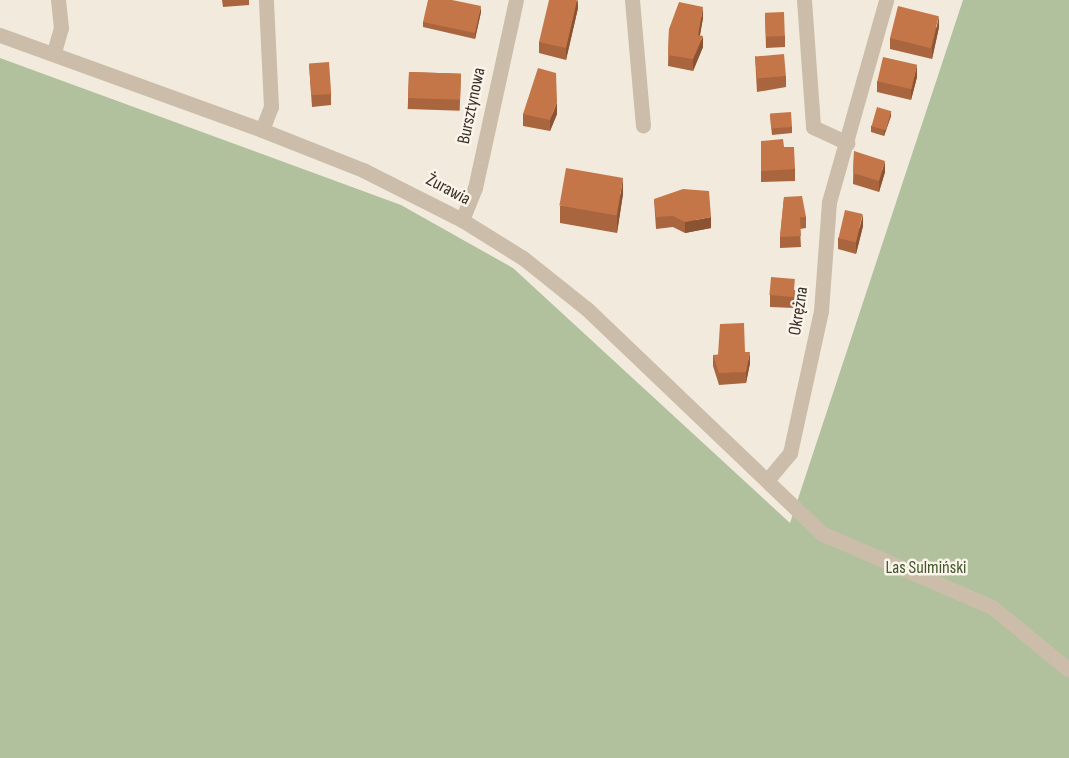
<!DOCTYPE html>
<meta charset="utf-8">
<style>
body{margin:0}
#map{position:relative;width:1069px;height:758px;overflow:hidden;background:#f2ebdd;font-family:"Sofia Sans Condensed",sans-serif}
div>[style]{position:absolute}
.green>*{inset:0;background:#b1c19d}
.minor>*{height:15px;margin:-7.5px;padding:0 7.5px;transform-origin:7.5px;border-radius:7.5px;background:#cbbda9}
.wall>*{inset:0;background:#a9653e;transform-origin:0 0}
.shaded-wall>*{inset:0;background:#8a5332}
.building>*{inset:0;background:#c57648;transform-origin:0 0}
span{translate:-50% -50%;white-space:nowrap;text-align:center;line-height:1.15;-webkit-text-stroke:5px #faf4ea;paint-order:stroke}
.street-label{font-size:18px;color:#382f29}
.park-label{font-size:18px;color:#42562d}
</style>
<div id="map">
<div class="green">
<div style="clip-path:polygon(963px 0,1069px 0,1069px 758px,0 758px,0 58px,401px 205px,513px 268px,790px 523px)"></div>
</div>
<div class="minor">
<div style="left:632px;top:0;width:126px;rotate:85deg"></div>
<div style="left:804px;top:0;width:127px;rotate:85.9deg"></div>
<div style="left:813px;top:127px;width:38px;rotate:25deg"></div>
<div style="left:0;top:35px;width:279px;rotate:19.9deg"></div>
<div style="left:262px;top:130px;width:109px;rotate:21.6deg"></div>
<div style="left:363px;top:170px;width:111px;rotate:26.8deg"></div>
<div style="left:462px;top:220px;width:72px;rotate:31.9deg"></div>
<div style="left:523px;top:258px;width:82px;rotate:38.6deg"></div>
<div style="left:587px;top:309px;width:324px;rotate:43.7deg"></div>
<div style="left:821px;top:533px;width:186px;rotate:23.4deg"></div>
<div style="left:992px;top:607px;width:99px;rotate:39.3deg"></div>
<div style="left:54px;top:52px;width:25px;rotate:-74deg"></div>
<div style="left:61px;top:28px;width:28px;rotate:-96deg"></div>
<div style="left:262px;top:130px;width:25px;rotate:-69deg"></div>
<div style="left:271px;top:107px;width:107px;rotate:-92.7deg"></div>
<div style="left:462px;top:220px;width:35px;rotate:-68deg"></div>
<div style="left:475px;top:188px;width:192px;rotate:-77.7deg"></div>
<div style="left:769px;top:478px;width:33px;rotate:-50deg"></div>
<div style="left:790px;top:453px;width:145px;rotate:-77.7deg"></div>
<div style="left:821px;top:311px;width:109px;rotate:-85.8deg"></div>
<div style="left:829px;top:202px;width:210px;rotate:-74.2deg"></div>
</div>
<div class="wall">
<div style="clip-path:polygon(222px 0,249px 0,249px 5px,223px 7px)"></div>
<div style="clip-path:polygon(578px 0,578px 8px,566px 60px,539px 53px,539px 42px)"></div>
<div style="clip-path:polygon(481px 12px,475px 39px,423px 27px,423px 22px)"></div>
<div style="clip-path:polygon(765px 13px,785px 36px,785px 47px,766px 48px)"></div>
<div style="clip-path:polygon(703px 18px,700px 35px,703px 47px,693px 71px,668px 66px,669px 29px)"></div>
<div style="clip-path:polygon(939px 27px,932px 59px,890px 49px,890px 38px)"></div>
<div style="clip-path:polygon(755px 56px,786px 76px,786px 87px,757px 92px)"></div>
<div style="clip-path:polygon(309px 64px,331px 94px,331px 105px,312px 107px)"></div>
<div style="left:409px;top:72px;width:52px;height:37px;rotate:2deg"></div>
<div style="clip-path:polygon(917px 77px,911px 100px,877px 92px,877px 81px)"></div>
<div style="clip-path:polygon(523px 114px,557px 114px,550px 131px,523px 126px)"></div>
<div style="clip-path:polygon(770px 114px,792px 127px,792px 133px,772px 135px)"></div>
<div style="clip-path:polygon(891px 116px,884px 136px,871px 132px,871px 126px)"></div>
<div style="clip-path:polygon(761px 141px,784px 147px,795px 169px,795px 181px,761px 182px)"></div>
<div style="clip-path:polygon(854px 151px,885px 172px,879px 192px,853px 184px)"></div>
<div style="clip-path:polygon(623px 194px,617px 233px,560px 223px,560px 206px)"></div>
<div style="clip-path:polygon(784px 197px,806px 217px,806px 228px,800px 229px,801px 247px,780px 248px,780px 237px)"></div>
<div style="clip-path:polygon(654px 199px,711px 228px,685px 233px,673px 227px,656px 229px)"></div>
<div style="clip-path:polygon(863px 226px,856px 254px,838px 249px,838px 238px)"></div>
<div style="clip-path:polygon(795px 290px,794px 308px,770px 307px,770px 295px)"></div>
<div style="clip-path:polygon(745px 352px,750px 363px,746px 383px,719px 385px,713px 366px,713px 355px)"></div>
</div>
<div class="shaded-wall">
<div style="clip-path:polygon(577px 0,578px 8px,566px 60px,566px 48px)"></div>
<div style="clip-path:polygon(481px 6px,481px 12px,475px 39px,475px 33px)"></div>
<div style="clip-path:polygon(703px 7px,703px 18px,698px 46px,698px 35px)"></div>
<div style="clip-path:polygon(939px 16px,939px 27px,932px 59px,932px 48px)"></div>
<div style="clip-path:polygon(703px 36px,703px 47px,693px 71px,693px 59px)"></div>
<div style="clip-path:polygon(917px 65px,917px 77px,911px 100px,911px 89px)"></div>
<div style="clip-path:polygon(557px 102px,557px 114px,550px 131px,550px 120px)"></div>
<div style="clip-path:polygon(891px 111px,891px 116px,884px 136px,884px 130px)"></div>
<div style="clip-path:polygon(885px 161px,885px 172px,879px 192px,879px 181px)"></div>
<div style="clip-path:polygon(623px 178px,623px 194px,617px 233px,617px 216px)"></div>
<div style="clip-path:polygon(863px 214px,863px 226px,856px 254px,856px 242px)"></div>
<div style="clip-path:polygon(711px 217px,711px 228px,685px 233px,685px 222px)"></div>
<div style="clip-path:polygon(750px 352px,750px 363px,746px 383px,746px 372px)"></div>
</div>
<div class="building">
<div style="clip-path:polygon(428px 0,452px 0,481px 6px,475px 33px,423px 22px)"></div>
<div style="clip-path:polygon(549px 0,577px 0,566px 48px,539px 42px)"></div>
<div style="clip-path:polygon(679px 2px,703px 7px,698px 35px,703px 36px,693px 59px,668px 55px,669px 29px)"></div>
<div style="left:898px;top:6px;width:42px;height:33px;rotate:14deg"></div>
<div style="left:784px;top:12px;width:24px;height:19px;rotate:88deg"></div>
<div style="left:784px;top:54px;width:22px;height:29px;rotate:85deg"></div>
<div style="left:883px;top:57px;width:35px;height:25px;rotate:13deg"></div>
<div style="left:329px;top:62px;width:32px;height:20px;rotate:86deg"></div>
<div style="clip-path:polygon(538px 68px,556px 73px,557px 102px,550px 120px,523px 114px)"></div>
<div style="left:409px;top:72px;width:52px;height:26px;rotate:2deg"></div>
<div style="left:877px;top:107px;width:15px;height:20px;rotate:16deg"></div>
<div style="left:791px;top:112px;width:15px;height:21px;rotate:86deg"></div>
<div style="clip-path:polygon(783px 139px,784px 147px,794px 147px,795px 169px,761px 171px,761px 141px)"></div>
<div style="clip-path:polygon(854px 151px,885px 161px,879px 181px,853px 173px)"></div>
<div style="left:566px;top:168px;width:58px;height:38px;rotate:10deg"></div>
<div style="clip-path:polygon(683px 189px,709px 191px,711px 217px,685px 222px,673px 216px,656px 217px,654px 199px)"></div>
<div style="clip-path:polygon(802px 196px,806px 217px,800px 217px,801px 236px,780px 237px,784px 197px)"></div>
<div style="left:845px;top:210px;width:18px;height:29px;rotate:13deg"></div>
<div style="left:771px;top:277px;width:24px;height:18px;rotate:5deg"></div>
<div style="clip-path:polygon(744px 323px,745px 352px,750px 352px,746px 372px,719px 373px,713px 355px,718px 355px,720px 324px)"></div>
</div>
<div class="street-label">
<span style="left:472px;top:106px;rotate:-78deg">Bursztynowa</span>
<span style="left:448px;top:190px;rotate:28deg">Żurawia</span>
<span style="left:799px;top:311px;rotate:-81deg">Okrężna</span>
</div>
<div class="park-label">
<span style="left:926px;top:568px">Las Sulmiński</span>
</div>
</div>
